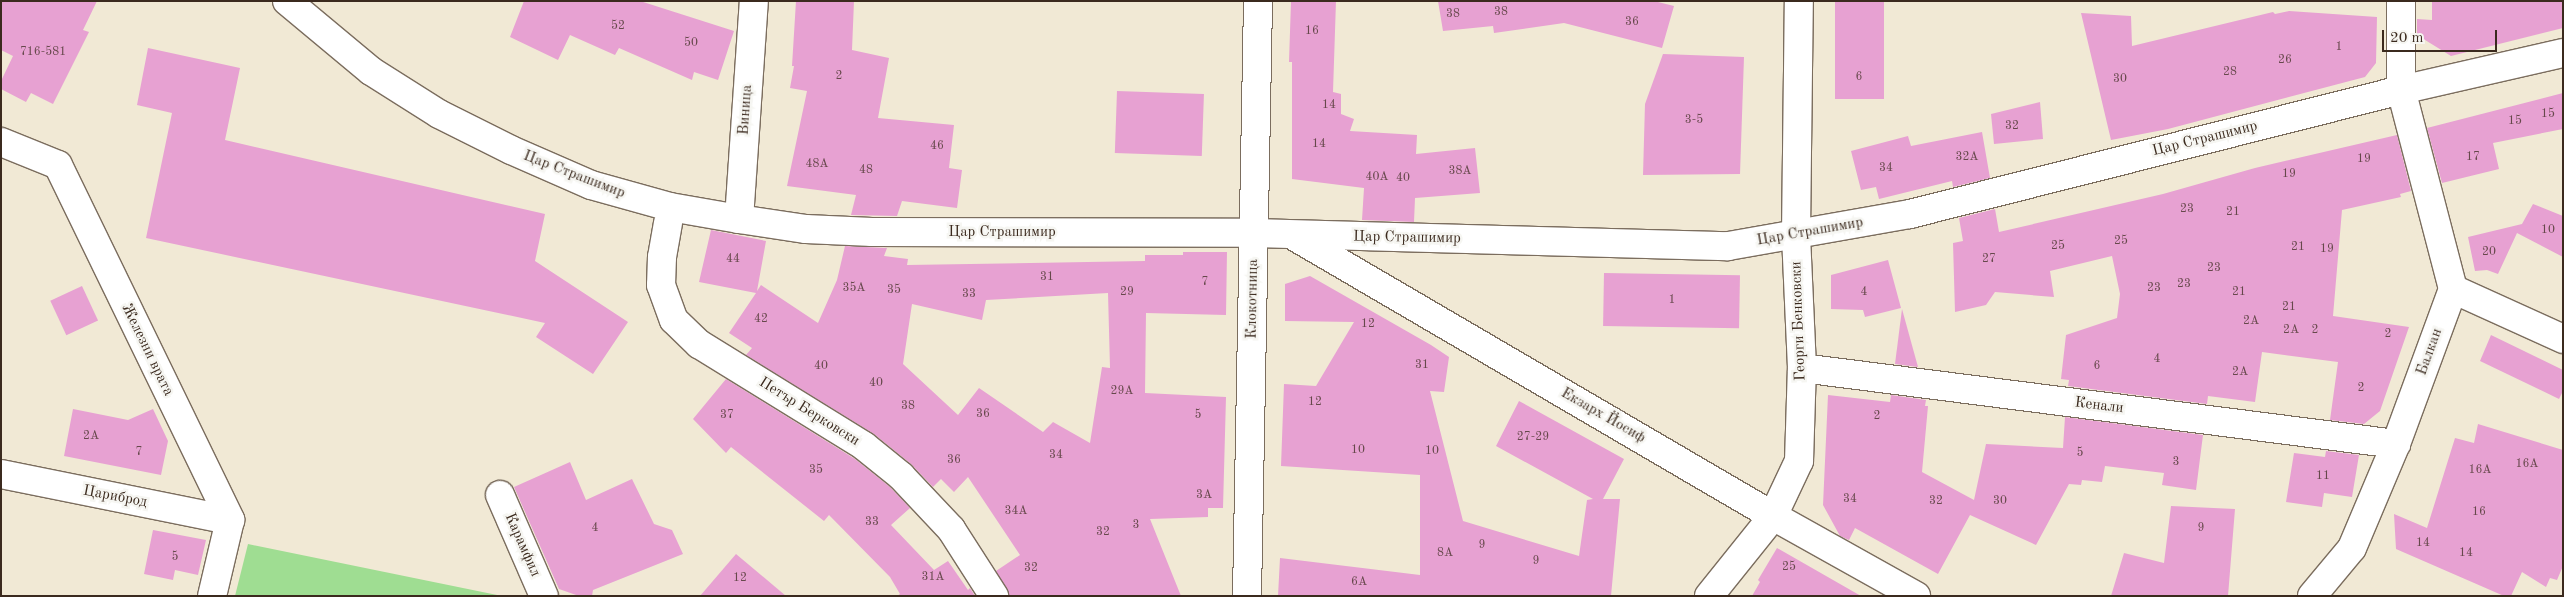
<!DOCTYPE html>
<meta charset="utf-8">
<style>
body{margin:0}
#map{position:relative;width:2564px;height:597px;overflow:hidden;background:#f1e9d5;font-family:"Old Standard TT",serif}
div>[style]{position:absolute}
.green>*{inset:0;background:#9fdd92}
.building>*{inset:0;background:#e7a1d2;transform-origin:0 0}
.roads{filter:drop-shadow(1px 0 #7b6d5e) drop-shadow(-1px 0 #7b6d5e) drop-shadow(0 1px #7b6d5e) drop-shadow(0 -1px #7b6d5e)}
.minor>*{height:28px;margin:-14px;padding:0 14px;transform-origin:14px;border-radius:14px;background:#fff}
span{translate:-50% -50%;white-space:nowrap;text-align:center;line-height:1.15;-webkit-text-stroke:5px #f6f6f2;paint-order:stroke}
.number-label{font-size:12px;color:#66484b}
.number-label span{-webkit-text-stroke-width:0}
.street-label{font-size:15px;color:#3b2a1e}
.frame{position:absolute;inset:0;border:2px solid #3b2a1e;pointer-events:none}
.scale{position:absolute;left:2382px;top:30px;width:115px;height:22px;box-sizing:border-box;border:2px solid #3b2a1e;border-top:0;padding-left:6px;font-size:15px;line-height:18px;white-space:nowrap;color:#3b2a1e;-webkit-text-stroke:4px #f6f6f2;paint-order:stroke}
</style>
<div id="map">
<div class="green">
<div style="clip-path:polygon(248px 544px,502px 596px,235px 596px)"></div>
</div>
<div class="building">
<div style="clip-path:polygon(1px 1px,97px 1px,83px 30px,89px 32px,53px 104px,31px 93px,26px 102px,1px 89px,1px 81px,13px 56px,1px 50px)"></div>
<div style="clip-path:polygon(524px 1px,640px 1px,734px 31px,718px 80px,694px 72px,692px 80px,619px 48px,615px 55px,570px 35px,558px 60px,510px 37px)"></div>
<div style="clip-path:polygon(796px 1px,854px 1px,852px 50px,889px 58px,878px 118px,954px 125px,949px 168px,962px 170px,957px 208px,902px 201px,897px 216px,851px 215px,856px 195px,787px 186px,807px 91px,790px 88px,794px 66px,792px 66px)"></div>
<div style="clip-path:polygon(1291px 1px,1336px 1px,1333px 92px,1341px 94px,1341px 114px,1354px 119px,1350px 131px,1417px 135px,1416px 154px,1475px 148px,1480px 193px,1415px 198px,1414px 222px,1362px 220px,1364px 188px,1292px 179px,1292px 62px,1289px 62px)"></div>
<div style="clip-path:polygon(1438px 1px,1654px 1px,1674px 6px,1662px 48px,1564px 23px,1494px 33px,1493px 26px,1443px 31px)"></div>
<div style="left:1835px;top:1px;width:49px;height:98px"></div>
<div style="clip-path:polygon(2432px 1px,2563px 1px,2563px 28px,2451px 56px,2417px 35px,2417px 19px,2432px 20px)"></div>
<div style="clip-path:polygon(2289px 11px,2377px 17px,2376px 63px,2365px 77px,2168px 129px,2111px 140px,2081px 13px,2131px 16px,2132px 46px,2273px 12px,2275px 14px)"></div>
<div style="clip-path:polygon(148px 48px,240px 68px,225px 140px,545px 214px,535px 261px,628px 322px,593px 374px,536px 337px,545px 323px,146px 238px,172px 113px,137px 105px)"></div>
<div style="clip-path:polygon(1663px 54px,1744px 57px,1740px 174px,1643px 175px,1645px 104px)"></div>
<div style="left:1117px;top:91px;width:87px;height:62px;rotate:2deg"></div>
<div style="clip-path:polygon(2563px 93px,2563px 129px,2493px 143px,2499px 169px,2442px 183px,2427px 128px)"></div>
<div style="clip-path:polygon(2040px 102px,2043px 139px,1994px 144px,1991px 114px)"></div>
<div style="clip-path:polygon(1982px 132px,1990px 178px,1953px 187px,1952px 181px,1879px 199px,1876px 187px,1861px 190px,1851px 151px,1908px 136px,1911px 146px)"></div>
<div style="clip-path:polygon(2397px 135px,2411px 191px,2400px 194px,2401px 197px,2342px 210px,2333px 316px,2409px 327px,2380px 411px,2364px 424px,2330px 420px,2338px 362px,2262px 352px,2255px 402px,2208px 396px,2207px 404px,2068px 386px,2069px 380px,2061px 379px,2066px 335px,2117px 318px,2120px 294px,2112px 256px,2050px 271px,2054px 297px,1995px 292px,1986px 305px,1955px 312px,1953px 243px,1963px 241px,1959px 218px,1995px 209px,1999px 232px,2163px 194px,2255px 168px)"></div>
<div style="clip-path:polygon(2533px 204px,2563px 216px,2563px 257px,2517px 233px,2498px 274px,2487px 270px,2475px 271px,2468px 237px,2522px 224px)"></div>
<div style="clip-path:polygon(evenodd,711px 230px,766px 241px,757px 291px,761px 285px,818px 323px,837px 280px,845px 246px,887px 248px,884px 256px,908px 259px,907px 265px,1145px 261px,1145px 255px,1183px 255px,1183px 252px,1227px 252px,1226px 315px,1146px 313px,1145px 393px,1226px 397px,1223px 508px,1208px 508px,1208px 517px,1150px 519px,1181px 596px,1010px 596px,996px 571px,1020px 555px,968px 477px,954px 492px,941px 479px,933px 487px,911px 464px,874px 434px,746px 355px,752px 348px,729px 333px,756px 293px,699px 282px,711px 230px,1108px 293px,1110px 368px,1102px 367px,1090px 443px,1053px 422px,1043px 432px,979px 388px,958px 415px,903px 364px,912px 304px,982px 320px,986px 300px,1108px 293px)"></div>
<div style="clip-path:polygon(1888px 260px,1901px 308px,1865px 317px,1863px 310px,1831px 309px,1831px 275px)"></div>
<div style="left:1604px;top:273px;width:136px;height:53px;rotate:1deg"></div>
<div style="clip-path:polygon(1310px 276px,1431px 345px,1449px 357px,1444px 392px,1430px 391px,1463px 521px,1579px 556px,1587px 500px,1593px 499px,1496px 446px,1519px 401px,1624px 459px,1603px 499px,1620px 499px,1611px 596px,1278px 596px,1280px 558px,1420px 575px,1420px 475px,1281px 466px,1284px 384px,1316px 386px,1354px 322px,1285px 321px,1285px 284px)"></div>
<div style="left:82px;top:286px;width:38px;height:35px;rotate:65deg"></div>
<div style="clip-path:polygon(1902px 309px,1918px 367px,1895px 364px)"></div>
<div style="clip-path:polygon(2491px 335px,2563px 370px,2563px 391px,2559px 399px,2480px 361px)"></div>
<div style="clip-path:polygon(726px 379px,855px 459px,890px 487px,910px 508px,891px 525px,934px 570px,948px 561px,968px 590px,970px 588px,975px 596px,897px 596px,900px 594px,890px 577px,829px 515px,824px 521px,731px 447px,726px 453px,693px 419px)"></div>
<div style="clip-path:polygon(1828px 395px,1890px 402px,1891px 395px,1926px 400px,1925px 406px,1928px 406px,1922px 472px,1974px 500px,1986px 444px,2063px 448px,2065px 417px,2203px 435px,2196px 490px,2162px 485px,2164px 473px,2105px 466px,2102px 482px,2082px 480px,2081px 485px,2069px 484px,2036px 545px,1970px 515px,1938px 574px,1855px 528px,1849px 540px,1840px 536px,1823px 505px)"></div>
<div style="clip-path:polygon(73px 409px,128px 420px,153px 409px,168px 441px,161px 475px,64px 456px)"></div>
<div style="clip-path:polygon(2478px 424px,2563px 450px,2563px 566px,2557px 580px,2550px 578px,2546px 587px,2522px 572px,2511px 596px,2504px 596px,2396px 549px,2394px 514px,2427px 528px,2455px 438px,2474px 443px)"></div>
<div style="clip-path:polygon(2326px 451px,2359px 455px,2352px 497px,2324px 493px,2322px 507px,2286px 502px,2294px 453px,2325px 457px)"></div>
<div style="clip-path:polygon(570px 462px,586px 500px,632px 479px,654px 524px,672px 530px,683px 554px,593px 590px,592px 596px,579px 596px,559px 589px,514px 487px)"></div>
<div style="clip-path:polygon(2171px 506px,2235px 509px,2228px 596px,2111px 596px,2124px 553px,2164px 563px)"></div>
<div style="clip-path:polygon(153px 530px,206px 540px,198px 575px,175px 570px,173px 580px,144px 574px)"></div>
<div style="clip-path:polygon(1777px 548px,1861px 596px,1752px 596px,1760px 582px,1758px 580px)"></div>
<div style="clip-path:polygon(736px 554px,786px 596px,700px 596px)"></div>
</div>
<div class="roads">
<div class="minor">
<div style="left:287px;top:1px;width:109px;rotate:39.8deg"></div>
<div style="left:371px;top:71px;width:80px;rotate:32.3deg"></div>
<div style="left:439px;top:114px;width:80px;rotate:26.6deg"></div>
<div style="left:511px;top:150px;width:87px;rotate:23.6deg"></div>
<div style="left:591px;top:185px;width:82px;rotate:15.6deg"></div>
<div style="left:670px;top:207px;width:70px;rotate:9.9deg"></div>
<div style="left:739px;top:219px;width:68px;rotate:8.5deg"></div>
<div style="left:806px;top:229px;width:66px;rotate:2.6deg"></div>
<div style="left:872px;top:232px;width:382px;rotate:0.1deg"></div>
<div style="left:1254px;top:233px;width:474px;rotate:1.6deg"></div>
<div style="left:1728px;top:246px;width:185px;rotate:-10deg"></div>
<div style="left:1910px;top:214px;width:506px;rotate:-14.17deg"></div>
<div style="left:2401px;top:90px;width:166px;rotate:-12.9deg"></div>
<div style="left:1px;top:142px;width:61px;rotate:22deg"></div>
<div style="left:58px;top:165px;width:394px;rotate:64.1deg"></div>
<div style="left:230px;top:520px;width:78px;rotate:103.3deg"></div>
<div style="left:739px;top:219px;width:219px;rotate:-86.1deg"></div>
<div style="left:668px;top:223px;width:35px;rotate:100deg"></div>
<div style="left:662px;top:257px;width:28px;rotate:92deg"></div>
<div style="left:661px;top:285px;width:37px;rotate:70deg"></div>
<div style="left:674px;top:320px;width:35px;rotate:44deg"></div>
<div style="left:699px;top:344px;width:194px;rotate:31.7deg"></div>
<div style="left:864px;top:446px;width:48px;rotate:39deg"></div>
<div style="left:901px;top:476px;width:73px;rotate:46.7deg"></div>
<div style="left:951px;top:529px;width:80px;rotate:57.3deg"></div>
<div style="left:1294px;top:236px;width:555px;rotate:30.31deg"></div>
<div style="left:1773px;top:516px;width:164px;rotate:29.2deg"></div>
<div style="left:2453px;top:289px;width:121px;rotate:24.4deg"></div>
<div style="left:1802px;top:368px;width:599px;rotate:7.29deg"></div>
<div style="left:1px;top:474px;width:234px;rotate:11.4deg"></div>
<div style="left:500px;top:495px;width:110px;rotate:66.5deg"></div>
<div style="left:1247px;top:596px;width:595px;rotate:-88.94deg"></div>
<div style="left:1709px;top:596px;width:102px;rotate:-51.3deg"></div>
<div style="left:1773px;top:516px;width:61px;rotate:-64.7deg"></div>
<div style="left:1799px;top:461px;width:93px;rotate:-88.2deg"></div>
<div style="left:1802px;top:368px;width:134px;rotate:-92.6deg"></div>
<div style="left:1796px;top:234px;width:233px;rotate:-89.3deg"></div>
<div style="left:2312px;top:596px;width:62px;rotate:-50.2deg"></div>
<div style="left:2352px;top:548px;width:113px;rotate:-67.1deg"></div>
<div style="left:2396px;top:444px;width:165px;rotate:-69.8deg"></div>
<div style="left:2453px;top:289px;width:206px;rotate:-104.6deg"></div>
<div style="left:2401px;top:90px;width:89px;rotate:-90deg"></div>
</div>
</div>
<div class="number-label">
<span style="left:1501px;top:13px">38</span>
<span style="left:1453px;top:15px">38</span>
<span style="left:1632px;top:23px">36</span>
<span style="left:618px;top:27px">52</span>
<span style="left:1312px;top:32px">16</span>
<span style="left:691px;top:44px">50</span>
<span style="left:2339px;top:48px">1</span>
<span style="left:43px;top:53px">716-581</span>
<span style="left:2285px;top:61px">26</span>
<span style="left:2230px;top:73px">28</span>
<span style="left:839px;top:77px">2</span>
<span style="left:1859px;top:78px">6</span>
<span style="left:2120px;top:80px">30</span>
<span style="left:1329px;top:106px">14</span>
<span style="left:2548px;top:115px">15</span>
<span style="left:1694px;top:121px">3-5</span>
<span style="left:2515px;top:122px">15</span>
<span style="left:2012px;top:127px">32</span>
<span style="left:1319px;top:145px">14</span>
<span style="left:937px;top:147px">46</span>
<span style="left:1967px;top:158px">32А</span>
<span style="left:2473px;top:158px">17</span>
<span style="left:2364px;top:160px">19</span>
<span style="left:817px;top:165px">48А</span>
<span style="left:1886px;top:169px">34</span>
<span style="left:866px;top:171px">48</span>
<span style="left:1460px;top:172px">38А</span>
<span style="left:2289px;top:175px">19</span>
<span style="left:1377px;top:178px">40А</span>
<span style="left:1403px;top:179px">40</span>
<span style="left:2187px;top:210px">23</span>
<span style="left:2233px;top:213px">21</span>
<span style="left:2548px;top:231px">10</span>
<span style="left:2121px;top:242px">25</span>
<span style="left:2058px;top:247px">25</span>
<span style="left:2298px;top:248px">21</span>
<span style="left:2327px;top:250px">19</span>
<span style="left:2489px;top:253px">20</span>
<span style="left:733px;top:260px">44</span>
<span style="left:1989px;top:260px">27</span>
<span style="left:2214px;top:269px">23</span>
<span style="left:1047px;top:278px">31</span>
<span style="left:1205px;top:283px">7</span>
<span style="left:2184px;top:285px">23</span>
<span style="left:854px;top:289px">35А</span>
<span style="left:2154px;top:289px">23</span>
<span style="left:894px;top:291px">35</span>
<span style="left:1127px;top:293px">29</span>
<span style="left:1864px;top:293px">4</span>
<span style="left:2239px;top:293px">21</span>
<span style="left:969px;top:295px">33</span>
<span style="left:1672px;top:301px">1</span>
<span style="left:2289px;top:308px">21</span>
<span style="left:761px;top:320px">42</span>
<span style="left:2251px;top:322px">2А</span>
<span style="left:1368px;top:325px">12</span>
<span style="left:2291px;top:331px">2А</span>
<span style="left:2315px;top:331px">2</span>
<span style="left:2388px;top:335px">2</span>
<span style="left:2157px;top:360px">4</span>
<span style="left:1422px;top:366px">31</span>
<span style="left:821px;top:367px">40</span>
<span style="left:2097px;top:367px">6</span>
<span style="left:2240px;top:373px">2А</span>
<span style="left:876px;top:384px">40</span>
<span style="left:2361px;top:389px">2</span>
<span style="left:1122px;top:392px">29А</span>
<span style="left:1315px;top:403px">12</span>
<span style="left:908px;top:407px">38</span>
<span style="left:983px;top:415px">36</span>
<span style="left:727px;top:416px">37</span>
<span style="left:1198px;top:416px">5</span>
<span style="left:1877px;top:417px">2</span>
<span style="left:91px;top:437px">2А</span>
<span style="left:1533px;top:438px">27-29</span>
<span style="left:1358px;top:451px">10</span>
<span style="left:1432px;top:452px">10</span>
<span style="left:139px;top:453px">7</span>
<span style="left:2080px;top:454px">5</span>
<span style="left:1056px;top:456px">34</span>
<span style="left:954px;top:461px">36</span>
<span style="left:2176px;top:463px">3</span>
<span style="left:2527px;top:465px">16А</span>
<span style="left:816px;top:471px">35</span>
<span style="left:2480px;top:471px">16А</span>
<span style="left:2323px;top:477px">11</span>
<span style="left:1204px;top:496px">3А</span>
<span style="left:1850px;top:500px">34</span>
<span style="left:1936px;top:502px">32</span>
<span style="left:2000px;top:502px">30</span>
<span style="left:1016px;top:512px">34А</span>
<span style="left:2479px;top:513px">16</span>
<span style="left:872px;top:523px">33</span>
<span style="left:1136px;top:526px">3</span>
<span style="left:595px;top:529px">4</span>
<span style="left:2201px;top:529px">9</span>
<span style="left:1103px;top:533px">32</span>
<span style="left:2423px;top:544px">14</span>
<span style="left:1482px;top:546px">9</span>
<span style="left:1445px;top:554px">8А</span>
<span style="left:2466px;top:554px">14</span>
<span style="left:175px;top:558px">5</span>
<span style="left:1536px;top:562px">9</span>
<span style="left:1789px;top:568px">25</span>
<span style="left:1031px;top:569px">32</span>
<span style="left:933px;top:578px">31А</span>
<span style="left:740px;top:579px">12</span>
<span style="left:1359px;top:583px">6А</span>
</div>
<div class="street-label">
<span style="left:746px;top:110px;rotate:-86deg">Виница</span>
<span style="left:2205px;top:139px;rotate:-14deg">Цар Страшимир</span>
<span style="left:574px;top:175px;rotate:21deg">Цар Страшимир</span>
<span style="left:1810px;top:232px;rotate:-10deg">Цар Страшимир</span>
<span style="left:1002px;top:233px">Цар Страшимир</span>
<span style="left:1407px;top:238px;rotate:1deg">Цар Страшимир</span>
<span style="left:1253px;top:299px;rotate:-89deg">Клокотница</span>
<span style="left:1799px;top:321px;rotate:-92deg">Георги Бенковски</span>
<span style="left:147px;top:350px;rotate:64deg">Железни врата</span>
<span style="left:2430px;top:352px;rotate:-70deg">Балкан</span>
<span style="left:2099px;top:406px;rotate:7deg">Кенали</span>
<span style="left:809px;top:412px;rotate:32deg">Петър Берковски</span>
<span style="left:1603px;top:416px;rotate:30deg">Екзарх Йосиф</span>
<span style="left:115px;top:497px;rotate:11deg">Цариброд</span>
<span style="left:522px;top:545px;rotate:66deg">Карамфил</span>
</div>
<div class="frame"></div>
<div class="scale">20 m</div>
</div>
